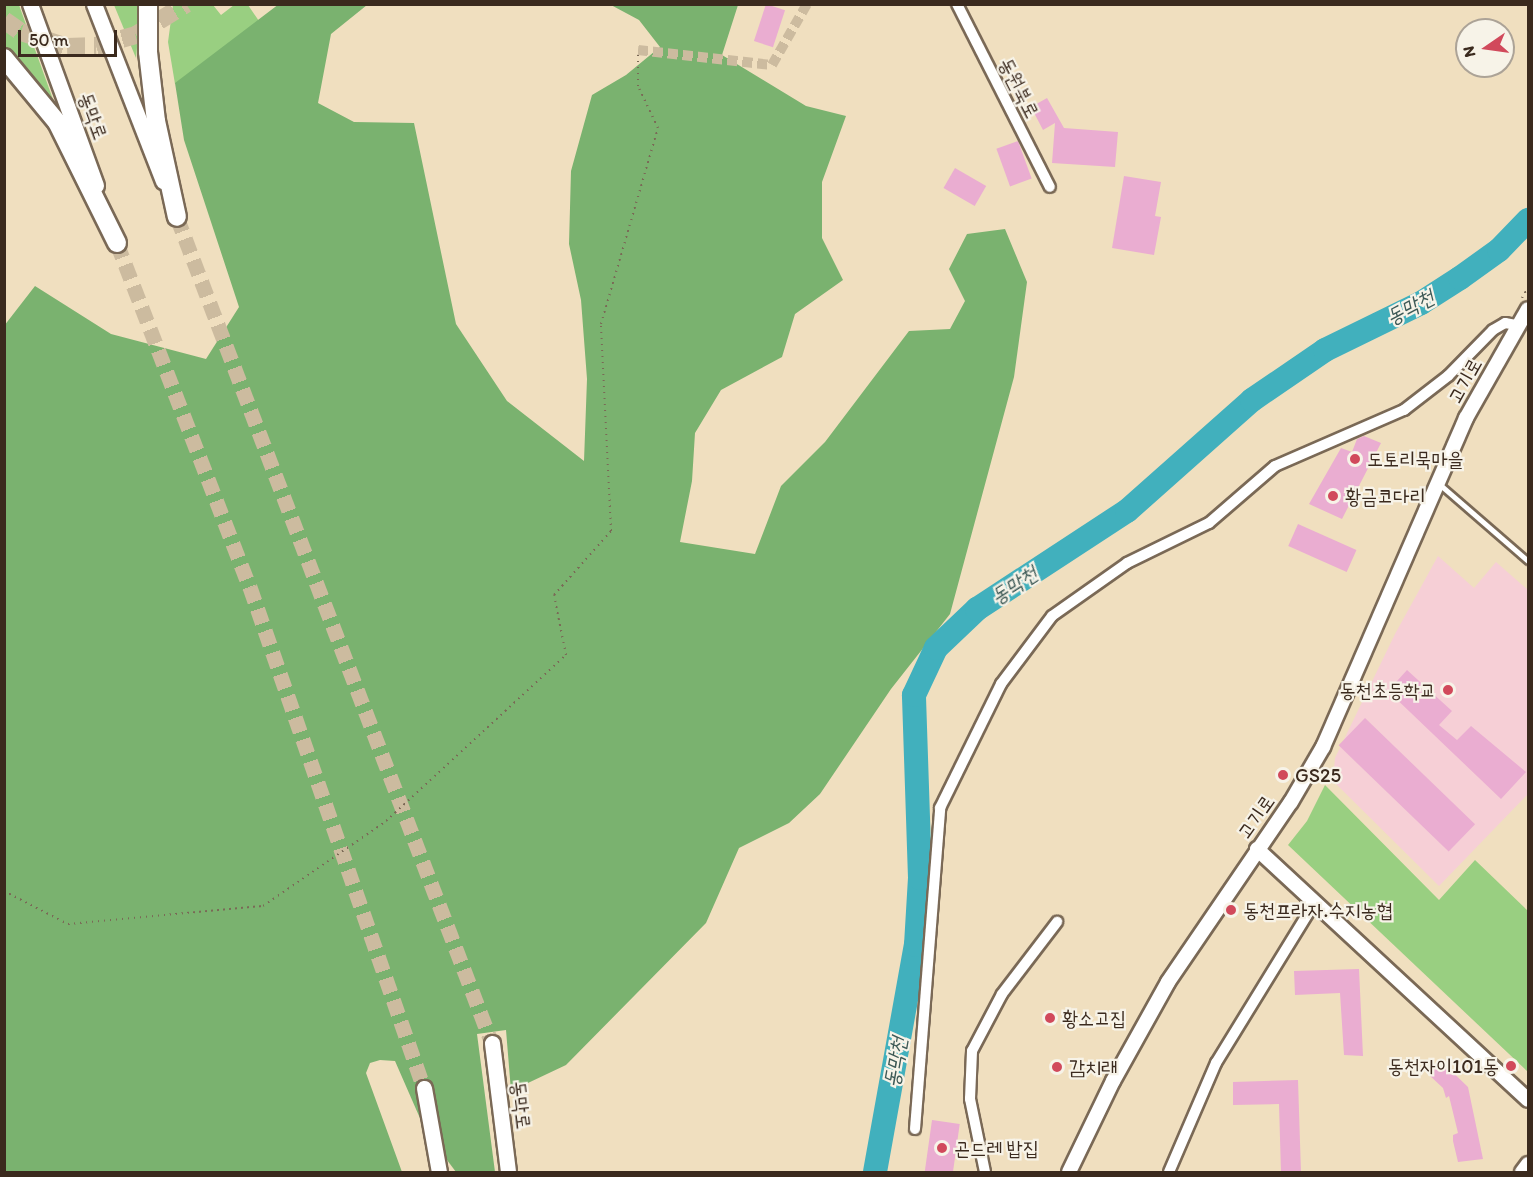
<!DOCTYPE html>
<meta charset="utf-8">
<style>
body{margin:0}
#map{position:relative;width:1533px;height:1177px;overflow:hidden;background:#f0dfbf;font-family:Itim,"Poor Story",sans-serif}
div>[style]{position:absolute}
.built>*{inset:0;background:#f6cfd6}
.green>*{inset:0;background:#99cf81}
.forest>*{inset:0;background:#7ab26f}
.river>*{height:24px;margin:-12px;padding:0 12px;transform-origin:12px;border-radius:12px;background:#41b0bd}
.building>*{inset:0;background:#eaadd1;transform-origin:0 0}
.minor-tunnel>*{height:10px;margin-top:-5px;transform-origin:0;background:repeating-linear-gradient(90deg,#ccbb9f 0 10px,transparent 0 15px)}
.secondary-tunnel>*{height:15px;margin-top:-7.5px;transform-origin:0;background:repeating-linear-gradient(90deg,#ccbb9f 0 15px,transparent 0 23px)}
.primary-tunnel>*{height:18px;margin-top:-9px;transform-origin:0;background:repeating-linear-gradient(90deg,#ccbb9f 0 18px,transparent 0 27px)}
.path>*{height:2px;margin-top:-1px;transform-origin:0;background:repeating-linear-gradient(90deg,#7a6956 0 1.5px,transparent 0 6px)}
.roads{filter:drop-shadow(2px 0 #7a6956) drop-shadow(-2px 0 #7a6956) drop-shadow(0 2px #7a6956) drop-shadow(0 -2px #7a6956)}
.service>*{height:5px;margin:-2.5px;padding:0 2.5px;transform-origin:2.5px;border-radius:2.5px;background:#fff}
.minor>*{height:10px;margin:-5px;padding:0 5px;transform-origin:5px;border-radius:5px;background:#fff}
.tertiary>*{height:14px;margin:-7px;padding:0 7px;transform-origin:7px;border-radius:7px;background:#fff}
.secondary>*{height:15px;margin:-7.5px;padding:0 7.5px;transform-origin:7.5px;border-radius:7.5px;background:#fff}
.primary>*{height:18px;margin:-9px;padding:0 9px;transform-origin:9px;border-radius:9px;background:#fff}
.dots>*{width:16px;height:16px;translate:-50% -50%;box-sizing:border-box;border:3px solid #f7f3e8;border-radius:50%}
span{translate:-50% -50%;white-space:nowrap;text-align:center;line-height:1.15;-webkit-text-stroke:4.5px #f7f3e8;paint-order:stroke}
.street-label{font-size:20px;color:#3b2a1e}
.poi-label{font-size:20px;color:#3b2a1e}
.left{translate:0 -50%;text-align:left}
.right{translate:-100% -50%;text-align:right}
.water-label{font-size:21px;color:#3d5956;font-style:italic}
.frame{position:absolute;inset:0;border:6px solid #3b2a1e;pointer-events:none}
.north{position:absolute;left:1455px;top:18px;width:60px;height:60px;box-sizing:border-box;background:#f7f3e8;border:2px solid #aca397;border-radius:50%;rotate:257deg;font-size:16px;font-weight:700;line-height:24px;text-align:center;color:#3b2a1e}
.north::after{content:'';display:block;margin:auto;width:21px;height:27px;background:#d1495b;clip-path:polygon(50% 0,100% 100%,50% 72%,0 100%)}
.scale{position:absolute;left:18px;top:30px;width:99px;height:27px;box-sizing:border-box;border:3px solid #3b2a1e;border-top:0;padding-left:8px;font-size:18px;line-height:21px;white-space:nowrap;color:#3b2a1e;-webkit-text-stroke:4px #f7f3e8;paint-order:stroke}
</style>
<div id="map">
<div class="built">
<div style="clip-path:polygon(1438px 556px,1474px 588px,1496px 562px,1528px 590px,1528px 794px,1439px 886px,1333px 781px,1335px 758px,1395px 634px)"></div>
</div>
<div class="green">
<div style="clip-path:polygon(5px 5px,19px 5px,55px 105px,5px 52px)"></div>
<div style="clip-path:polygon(114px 5px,141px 5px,136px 58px)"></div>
<div style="clip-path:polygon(173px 5px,213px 5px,221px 15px,234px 5px,248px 5px,259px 21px,175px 84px,168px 42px)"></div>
<div style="clip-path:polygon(1325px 785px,1439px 900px,1475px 860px,1528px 911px,1528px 1072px,1288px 845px,1307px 821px)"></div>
</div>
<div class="forest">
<div style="clip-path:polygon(279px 4px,367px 5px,331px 34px,318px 103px,354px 122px,414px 123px,456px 324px,507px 401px,584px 461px,587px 379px,581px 300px,569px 244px,571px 171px,592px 95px,626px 75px,660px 47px,639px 20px,611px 5px,738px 5px,722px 55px,806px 106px,846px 116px,822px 182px,822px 238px,843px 280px,795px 314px,782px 357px,721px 390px,695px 433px,692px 481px,680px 542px,755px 554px,781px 486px,825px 442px,909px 331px,950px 329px,965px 301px,949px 269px,967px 234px,1005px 229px,1027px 282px,1014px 377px,950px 614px,891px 689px,820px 794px,789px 823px,739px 848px,706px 923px,566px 1065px,511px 1091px,506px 1030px,477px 1034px,495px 1172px,456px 1172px,426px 1132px,395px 1061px,380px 1060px,370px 1063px,366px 1073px,402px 1172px,5px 1172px,4px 326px,35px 286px,111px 334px,206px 359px,239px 307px,184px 140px,175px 83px)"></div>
</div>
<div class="river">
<div style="left:875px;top:1172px;width:231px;rotate:-79.8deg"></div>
<div style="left:916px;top:945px;width:67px;rotate:-86.6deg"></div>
<div style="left:920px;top:878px;width:183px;rotate:-91.9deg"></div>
<div style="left:914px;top:695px;width:52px;rotate:-64.9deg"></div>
<div style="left:936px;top:648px;width:57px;rotate:-43.6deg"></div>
<div style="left:977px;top:609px;width:179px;rotate:-33.2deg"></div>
<div style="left:1127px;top:511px;width:167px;rotate:-41.6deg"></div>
<div style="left:1252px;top:400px;width:88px;rotate:-34.4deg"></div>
<div style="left:1325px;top:350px;width:107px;rotate:-26.1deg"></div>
<div style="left:1421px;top:303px;width:46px;rotate:-32.7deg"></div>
<div style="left:1460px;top:278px;width:48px;rotate:-35.7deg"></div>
<div style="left:1499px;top:250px;width:42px;rotate:-46deg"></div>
</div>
<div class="building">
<div style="left:766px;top:4px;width:20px;height:39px;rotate:18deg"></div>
<div style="clip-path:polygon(1047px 98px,1064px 128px,1118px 132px,1115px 167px,1052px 163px,1055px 123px,1043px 130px,1031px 107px)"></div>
<div style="left:1018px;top:141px;width:40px;height:23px;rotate:70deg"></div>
<div style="left:955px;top:168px;width:36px;height:23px;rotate:30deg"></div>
<div style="clip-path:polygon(1124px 176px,1161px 182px,1155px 216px,1161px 217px,1154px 255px,1112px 248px)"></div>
<div style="clip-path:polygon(1364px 436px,1381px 443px,1342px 519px,1309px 504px,1341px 448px,1352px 452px,1357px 439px)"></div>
<div style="left:1298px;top:524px;width:64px;height:24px;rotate:24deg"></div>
<div style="clip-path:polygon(1407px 670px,1452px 711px,1439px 725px,1457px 740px,1471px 726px,1526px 772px,1501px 799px,1388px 691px)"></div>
<div style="left:1365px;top:718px;width:153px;height:38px;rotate:44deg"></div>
<div style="clip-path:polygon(1359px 969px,1363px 1056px,1344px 1055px,1340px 993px,1295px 995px,1294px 971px)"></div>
<div style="clip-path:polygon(1440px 1060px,1468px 1087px,1483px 1159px,1458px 1162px,1453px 1141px,1453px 1135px,1458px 1133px,1449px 1096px,1446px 1098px,1443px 1088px,1428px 1074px)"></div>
<div style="clip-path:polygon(1298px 1080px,1301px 1173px,1281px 1173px,1279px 1104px,1233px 1105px,1233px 1082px)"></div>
<div style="left:932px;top:1120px;width:28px;height:54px;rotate:8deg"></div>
</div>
<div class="minor-tunnel">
<div style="left:638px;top:50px;width:135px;rotate:6.4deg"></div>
<div style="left:772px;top:65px;width:70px;rotate:-60.2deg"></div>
</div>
<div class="secondary-tunnel">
<div style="left:177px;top:217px;width:884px;rotate:69.13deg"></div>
<div style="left:117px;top:243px;width:369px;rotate:68.9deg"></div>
<div style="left:250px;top:587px;width:530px;rotate:70.85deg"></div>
</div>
<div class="primary-tunnel">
<div style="left:4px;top:20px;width:21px;rotate:35deg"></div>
<div style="left:21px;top:32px;width:48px;rotate:18.1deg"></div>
<div style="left:67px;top:47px;width:29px;rotate:-2deg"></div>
<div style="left:96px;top:46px;width:41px;rotate:-15.4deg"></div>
<div style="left:136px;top:35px;width:59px;rotate:-31.8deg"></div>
</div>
<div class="path">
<div style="left:1522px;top:298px;width:13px;rotate:-61deg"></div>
<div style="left:4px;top:891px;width:72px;rotate:27.3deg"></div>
<div style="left:68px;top:924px;width:196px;rotate:-5.3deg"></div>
<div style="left:263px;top:906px;width:150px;rotate:-34.6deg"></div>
<div style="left:386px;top:821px;width:245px;rotate:-42.7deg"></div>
<div style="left:566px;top:655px;width:61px;rotate:-101.3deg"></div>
<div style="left:554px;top:595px;width:86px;rotate:-48.3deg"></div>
<div style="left:611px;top:531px;width:207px;rotate:-92.8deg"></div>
<div style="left:601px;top:324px;width:204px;rotate:-73.8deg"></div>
<div style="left:658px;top:128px;width:47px;rotate:-115.5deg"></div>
<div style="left:638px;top:86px;width:36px;rotate:-90deg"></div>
</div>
<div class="roads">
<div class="service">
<div style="left:1438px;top:483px;width:119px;rotate:40.9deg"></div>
</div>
<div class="minor">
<div style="left:957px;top:4px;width:205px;rotate:63.1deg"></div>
<div style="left:915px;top:1129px;width:322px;rotate:-85.5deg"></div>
<div style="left:940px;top:808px;width:138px;rotate:-63.8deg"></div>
<div style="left:1001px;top:684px;width:85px;rotate:-53.1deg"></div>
<div style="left:1052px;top:616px;width:92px;rotate:-35.2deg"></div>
<div style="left:1127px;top:563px;width:91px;rotate:-26deg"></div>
<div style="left:1209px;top:523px;width:87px;rotate:-40.8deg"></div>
<div style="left:1275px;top:466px;width:141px;rotate:-23.5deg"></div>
<div style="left:1404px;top:410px;width:56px;rotate:-37.7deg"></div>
<div style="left:1448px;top:376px;width:64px;rotate:-45.6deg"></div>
<div style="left:1493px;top:330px;width:14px;rotate:-30deg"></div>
<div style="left:1505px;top:323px;width:11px;rotate:10deg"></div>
<div style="left:985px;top:1172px;width:75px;rotate:-101.6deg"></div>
<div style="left:970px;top:1099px;width:48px;rotate:-87.6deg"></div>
<div style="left:972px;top:1051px;width:64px;rotate:-62.2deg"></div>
<div style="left:1002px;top:994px;width:91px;rotate:-52.6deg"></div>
<div style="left:1169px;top:1172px;width:119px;rotate:-66.7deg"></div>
<div style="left:1216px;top:1063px;width:187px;rotate:-58.4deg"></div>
</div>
<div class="tertiary">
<div style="left:1257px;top:849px;width:369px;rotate:42.8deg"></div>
<div style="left:1069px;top:1172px;width:101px;rotate:-64.2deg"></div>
<div style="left:1113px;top:1081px;width:113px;rotate:-60.9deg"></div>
<div style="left:1168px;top:982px;width:218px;rotate:-55.7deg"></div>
<div style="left:1291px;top:802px;width:64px;rotate:-59.8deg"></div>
<div style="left:1323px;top:747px;width:359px;rotate:-66.5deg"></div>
<div style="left:1466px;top:418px;width:125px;rotate:-60.4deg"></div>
<div style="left:1522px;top:1172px;width:10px;rotate:-53deg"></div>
</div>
<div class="secondary">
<div style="left:30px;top:4px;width:193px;rotate:70deg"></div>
<div style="left:94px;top:4px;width:190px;rotate:68.7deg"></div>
<div style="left:492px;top:1043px;width:130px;rotate:82.9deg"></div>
<div style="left:424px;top:1088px;width:85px;rotate:79.9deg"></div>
</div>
<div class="primary">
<div style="left:148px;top:4px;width:48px;rotate:90deg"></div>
<div style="left:148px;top:52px;width:69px;rotate:83.4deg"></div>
<div style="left:156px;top:121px;width:98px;rotate:77.7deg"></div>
<div style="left:4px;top:58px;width:83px;rotate:50.4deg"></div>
<div style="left:57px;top:122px;width:135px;rotate:63.6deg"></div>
</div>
</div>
<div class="dots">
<div style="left:1355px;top:459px;background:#d1495b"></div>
<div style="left:1333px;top:496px;background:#d1495b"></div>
<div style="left:1448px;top:690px;background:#d1495b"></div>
<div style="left:1283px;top:775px;background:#d1495b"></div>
<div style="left:1231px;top:910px;background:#d1495b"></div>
<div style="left:1050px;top:1018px;background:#d1495b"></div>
<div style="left:1511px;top:1066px;background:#d1495b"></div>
<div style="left:1057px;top:1067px;background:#d1495b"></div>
<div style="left:942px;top:1148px;background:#d1495b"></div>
</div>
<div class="street-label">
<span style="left:1019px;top:88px;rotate:63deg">동원북로</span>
<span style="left:93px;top:116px;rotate:70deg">동막로</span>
<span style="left:1465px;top:381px;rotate:-61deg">고기로</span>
<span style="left:1256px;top:817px;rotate:-55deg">고기로</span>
<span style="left:521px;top:1105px;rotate:83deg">동막로</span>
</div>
<div class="poi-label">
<span class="left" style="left:1367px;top:459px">도토리묵마을</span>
<span class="left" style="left:1345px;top:496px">황금코다리</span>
<span class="right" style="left:1436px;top:690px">동천초등학교</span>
<span class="left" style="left:1295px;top:775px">GS25</span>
<span class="left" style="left:1243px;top:910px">동천프라자.수지농협</span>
<span class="left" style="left:1062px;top:1018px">황소고집</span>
<span class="right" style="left:1499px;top:1066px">동천자이101동</span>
<span class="left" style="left:1069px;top:1067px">감치래</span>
<span class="left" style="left:954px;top:1148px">곤드레 밥집</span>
</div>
<div class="water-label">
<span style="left:1410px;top:307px;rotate:-28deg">동막천</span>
<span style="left:1014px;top:585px;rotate:-33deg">동막천</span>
<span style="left:895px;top:1062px;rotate:-80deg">동막천</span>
</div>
<div class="frame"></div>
<div class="north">N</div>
<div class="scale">50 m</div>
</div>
